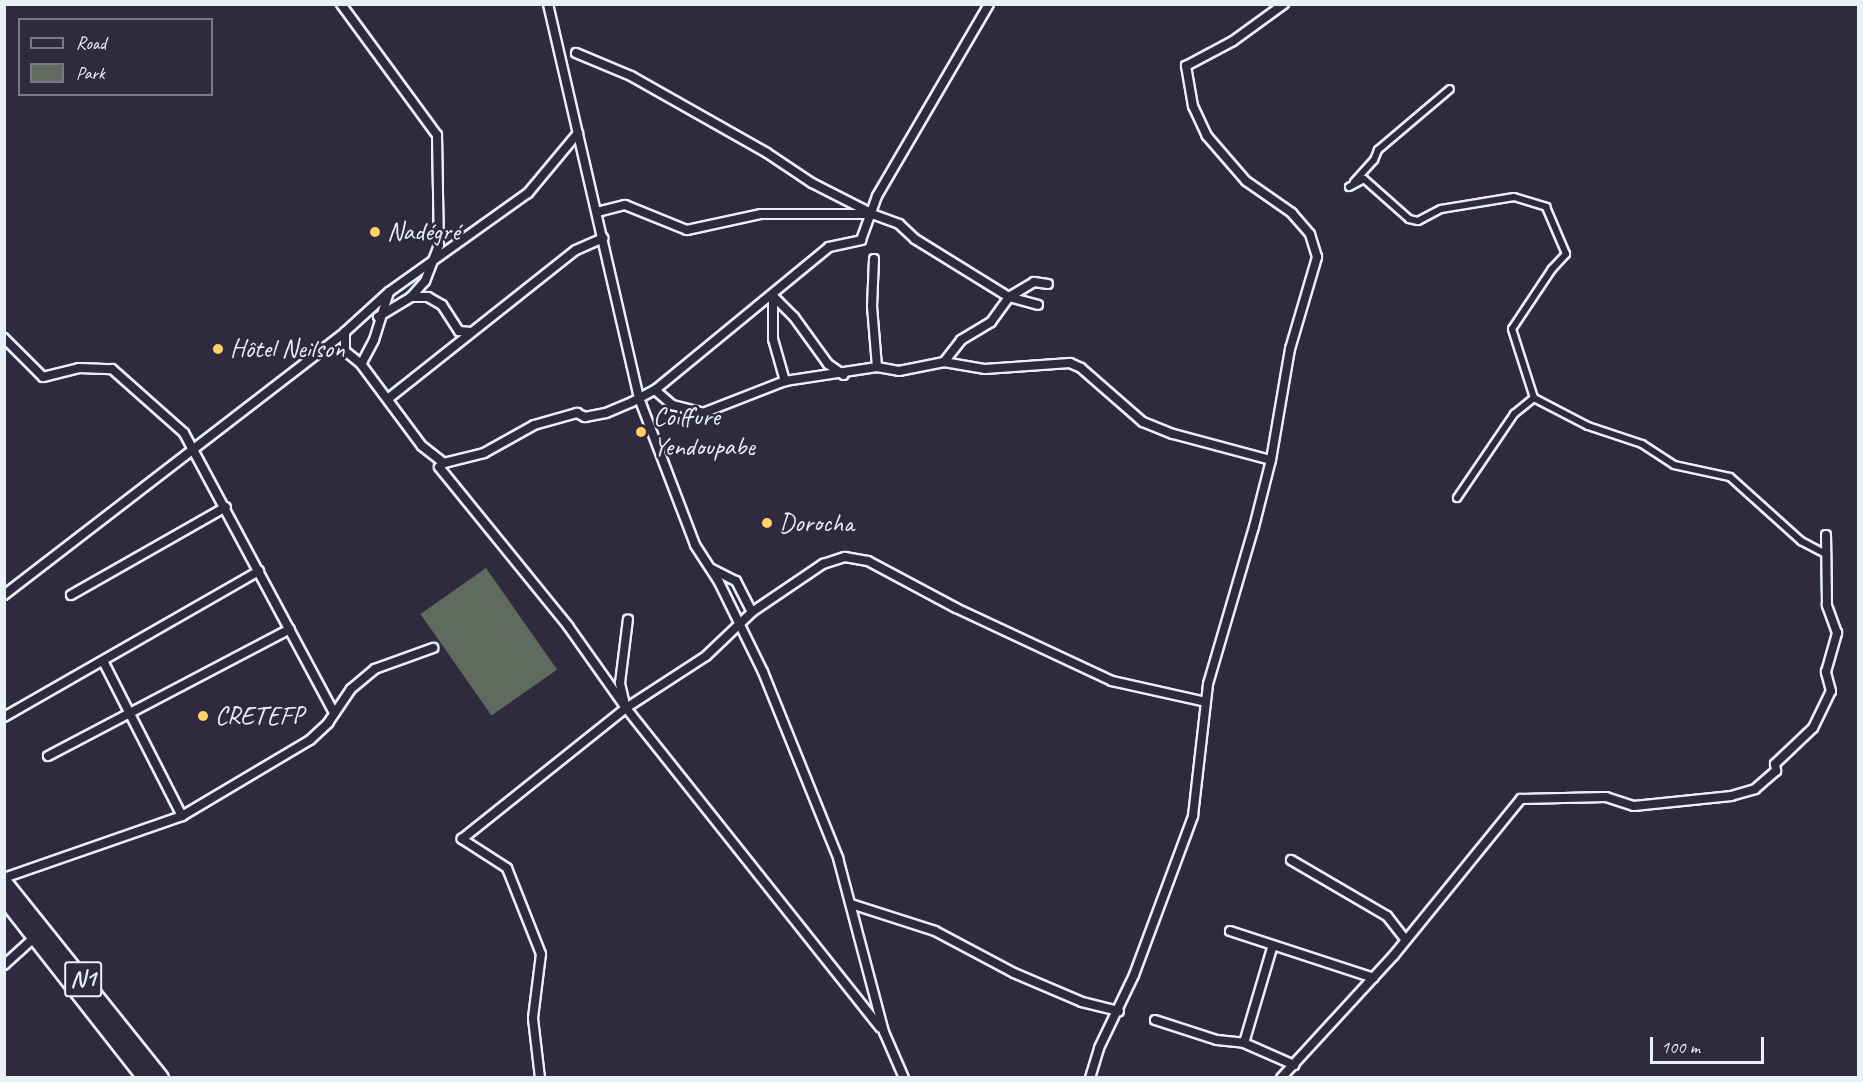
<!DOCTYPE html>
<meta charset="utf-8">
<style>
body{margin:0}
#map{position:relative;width:1863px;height:1082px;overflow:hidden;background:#2f2a3d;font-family:Caveat,sans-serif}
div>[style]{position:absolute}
.green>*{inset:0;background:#606a5f;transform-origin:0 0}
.roads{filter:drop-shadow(2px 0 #e8f1f8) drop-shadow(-2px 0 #e8f1f8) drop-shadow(0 2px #e8f1f8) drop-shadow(0 -2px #e8f1f8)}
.pedestrian>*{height:6px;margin:-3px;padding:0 3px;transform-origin:3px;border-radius:3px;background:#2f2a3d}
.minor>*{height:8px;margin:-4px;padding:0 4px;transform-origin:4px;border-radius:4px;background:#2f2a3d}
.trunk>*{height:14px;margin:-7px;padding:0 7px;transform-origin:7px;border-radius:7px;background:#2f2a3d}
.dots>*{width:16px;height:16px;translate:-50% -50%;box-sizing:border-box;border:3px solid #2f2a3d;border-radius:50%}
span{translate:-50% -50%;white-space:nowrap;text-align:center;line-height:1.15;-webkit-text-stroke:5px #2f2a3d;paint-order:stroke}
.shield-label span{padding:2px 4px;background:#2f2a3d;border:2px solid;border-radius:4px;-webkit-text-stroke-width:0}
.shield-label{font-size:24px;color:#e8f1f8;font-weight:700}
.poi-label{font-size:26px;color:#e8f1f8}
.left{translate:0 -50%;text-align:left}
.frame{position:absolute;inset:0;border:6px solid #e8f1f8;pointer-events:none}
.legend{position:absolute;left:18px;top:18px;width:195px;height:78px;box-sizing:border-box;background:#2f2a3d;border:2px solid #797a88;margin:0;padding:8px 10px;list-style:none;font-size:18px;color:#e8f1f8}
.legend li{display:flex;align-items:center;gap:12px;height:30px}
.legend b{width:30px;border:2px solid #797a88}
.scale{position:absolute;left:1650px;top:1037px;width:114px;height:27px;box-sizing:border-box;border:3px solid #e8f1f8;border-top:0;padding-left:8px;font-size:18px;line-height:21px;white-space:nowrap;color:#e8f1f8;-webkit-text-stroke:4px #2f2a3d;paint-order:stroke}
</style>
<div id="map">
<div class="green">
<div style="left:486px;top:568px;width:124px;height:80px;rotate:55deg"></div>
</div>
<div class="roads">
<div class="pedestrian">
<div style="left:1354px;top:182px;width:30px;rotate:-48deg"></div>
<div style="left:1374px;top:160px;width:11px;rotate:-68deg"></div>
<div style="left:1378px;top:150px;width:94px;rotate:-40.3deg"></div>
<div style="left:1349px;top:187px;width:17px;rotate:-28deg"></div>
<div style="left:1364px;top:179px;width:60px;rotate:41.6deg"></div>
<div style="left:1409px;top:219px;width:9px;rotate:13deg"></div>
<div style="left:1418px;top:221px;width:26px;rotate:-28deg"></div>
<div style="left:1441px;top:209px;width:74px;rotate:-9.3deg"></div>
<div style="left:1514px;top:197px;width:34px;rotate:17deg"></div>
<div style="left:1546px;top:207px;width:51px;rotate:66.9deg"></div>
<div style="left:1566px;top:254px;width:21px;rotate:133deg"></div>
<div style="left:1552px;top:269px;width:72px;rotate:123.7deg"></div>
<div style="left:1512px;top:329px;width:72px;rotate:72.3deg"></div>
<div style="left:1457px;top:498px;width:102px;rotate:-55.8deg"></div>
<div style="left:1514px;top:414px;width:26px;rotate:-39deg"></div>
<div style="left:1534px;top:398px;width:61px;rotate:27.4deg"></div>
<div style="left:1588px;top:426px;width:57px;rotate:18.4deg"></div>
<div style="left:1642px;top:444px;width:38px;rotate:33deg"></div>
<div style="left:1674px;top:465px;width:57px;rotate:12.1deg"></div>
<div style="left:1730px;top:477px;width:96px;rotate:42deg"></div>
<div style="left:1801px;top:541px;width:26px;rotate:28deg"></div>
</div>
<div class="minor">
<div style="left:341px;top:4px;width:162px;rotate:53.8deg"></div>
<div style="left:437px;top:135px;width:110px;rotate:89deg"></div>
<div style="left:439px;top:245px;width:39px;rotate:111deg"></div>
<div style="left:425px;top:281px;width:21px;rotate:131deg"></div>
<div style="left:548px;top:4px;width:404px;rotate:77deg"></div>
<div style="left:639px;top:398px;width:157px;rotate:69.1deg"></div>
<div style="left:695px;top:545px;width:44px;rotate:57deg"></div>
<div style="left:719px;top:582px;width:100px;rotate:63.9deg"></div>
<div style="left:763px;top:672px;width:201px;rotate:68deg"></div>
<div style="left:838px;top:858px;width:180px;rotate:75.2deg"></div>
<div style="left:884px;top:1032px;width:50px;rotate:66.5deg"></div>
<div style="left:576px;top:53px;width:60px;rotate:22.7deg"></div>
<div style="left:631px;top:76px;width:156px;rotate:29.5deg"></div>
<div style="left:767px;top:153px;width:54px;rotate:33.7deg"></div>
<div style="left:812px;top:183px;width:64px;rotate:27deg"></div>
<div style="left:597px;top:212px;width:29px;rotate:-14deg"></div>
<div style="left:625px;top:205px;width:67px;rotate:22deg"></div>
<div style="left:687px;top:230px;width:76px;rotate:-12.2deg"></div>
<div style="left:761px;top:214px;width:111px"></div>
<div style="left:872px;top:214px;width:29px;rotate:20deg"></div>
<div style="left:899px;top:224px;width:22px;rotate:43deg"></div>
<div style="left:915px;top:239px;width:110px;rotate:31.7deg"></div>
<div style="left:1009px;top:297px;width:30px;rotate:15deg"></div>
<div style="left:874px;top:259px;width:47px;rotate:92.4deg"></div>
<div style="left:872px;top:306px;width:61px;rotate:85.3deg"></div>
<div style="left:389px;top:292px;width:50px;rotate:107.4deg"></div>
<div style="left:374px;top:340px;width:27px;rotate:118deg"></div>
<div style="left:361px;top:364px;width:102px;rotate:53.4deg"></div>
<div style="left:422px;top:446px;width:28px;rotate:38deg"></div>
<div style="left:444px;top:463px;width:41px;rotate:-14deg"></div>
<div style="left:484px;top:453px;width:57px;rotate:-29.2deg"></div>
<div style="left:534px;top:425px;width:45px;rotate:-15.6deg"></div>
<div style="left:577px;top:413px;width:9px;rotate:27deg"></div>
<div style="left:585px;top:417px;width:21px;rotate:-11deg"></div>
<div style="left:606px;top:413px;width:28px;rotate:-23deg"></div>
<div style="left:632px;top:402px;width:26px;rotate:-28deg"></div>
<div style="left:655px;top:390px;width:225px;rotate:-39.4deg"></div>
<div style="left:829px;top:247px;width:33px;rotate:-12deg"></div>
<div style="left:861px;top:240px;width:47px;rotate:-70deg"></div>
<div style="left:877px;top:196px;width:222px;rotate:-59.7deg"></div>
<div style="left:773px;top:296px;width:30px;rotate:45deg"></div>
<div style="left:794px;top:317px;width:58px;rotate:54.1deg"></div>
<div style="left:828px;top:364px;width:19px;rotate:35deg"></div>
<div style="left:773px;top:296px;width:43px;rotate:90deg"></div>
<div style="left:773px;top:339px;width:44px;rotate:74.1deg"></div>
<div style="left:378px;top:317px;width:39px;rotate:-31deg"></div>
<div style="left:411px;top:297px;width:17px"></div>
<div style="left:428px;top:297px;width:16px;rotate:30deg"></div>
<div style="left:442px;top:305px;width:31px;rotate:57deg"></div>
<div style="left:459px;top:331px;width:12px;rotate:5deg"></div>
<div style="left:345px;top:332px;width:19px;rotate:90deg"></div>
<div style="left:345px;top:351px;width:21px;rotate:39deg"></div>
<div style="left:4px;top:338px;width:55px;rotate:45deg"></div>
<div style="left:43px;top:377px;width:37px;rotate:-14deg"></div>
<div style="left:79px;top:368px;width:33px;rotate:2deg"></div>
<div style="left:112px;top:369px;width:96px;rotate:41.6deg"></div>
<div style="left:184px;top:433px;width:318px;rotate:61.8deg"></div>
<div style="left:944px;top:362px;width:28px;rotate:-52deg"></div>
<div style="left:961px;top:340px;width:35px;rotate:-31deg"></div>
<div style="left:991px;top:322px;width:31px;rotate:-54deg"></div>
<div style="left:1009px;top:297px;width:29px;rotate:-31deg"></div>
<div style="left:1034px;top:282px;width:14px;rotate:8deg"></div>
<div style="left:655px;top:390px;width:23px;rotate:41deg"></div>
<div style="left:672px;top:405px;width:32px;rotate:14deg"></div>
<div style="left:703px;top:413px;width:88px;rotate:-21.3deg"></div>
<div style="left:785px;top:381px;width:93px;rotate:-8.7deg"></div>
<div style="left:877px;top:367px;width:22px;rotate:10deg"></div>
<div style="left:899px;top:371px;width:46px;rotate:-11.3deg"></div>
<div style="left:944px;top:362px;width:42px;rotate:9.7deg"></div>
<div style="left:985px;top:369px;width:85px;rotate:-4deg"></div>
<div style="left:1070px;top:363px;width:12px;rotate:24deg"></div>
<div style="left:1081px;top:368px;width:82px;rotate:41.1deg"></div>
<div style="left:1143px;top:422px;width:32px;rotate:22deg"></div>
<div style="left:1173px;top:434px;width:101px;rotate:14.9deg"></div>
<div style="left:389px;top:398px;width:238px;rotate:-38.4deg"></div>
<div style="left:576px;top:250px;width:30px;rotate:-24deg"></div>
<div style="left:439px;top:467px;width:205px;rotate:50.9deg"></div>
<div style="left:568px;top:626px;width:100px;rotate:54.7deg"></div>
<div style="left:626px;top:708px;width:95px;rotate:-33deg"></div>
<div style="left:706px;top:656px;width:64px;rotate:-43.7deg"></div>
<div style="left:712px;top:569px;width:27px;rotate:27deg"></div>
<div style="left:736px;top:581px;width:35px;rotate:63deg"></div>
<div style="left:752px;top:612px;width:86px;rotate:-34.1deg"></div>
<div style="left:823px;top:564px;width:23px;rotate:-18deg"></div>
<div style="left:845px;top:557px;width:23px;rotate:10deg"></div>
<div style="left:868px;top:561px;width:100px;rotate:28.1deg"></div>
<div style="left:956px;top:608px;width:172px;rotate:25.1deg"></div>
<div style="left:1112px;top:681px;width:96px;rotate:12.6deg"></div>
<div style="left:4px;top:595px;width:431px;rotate:-37.6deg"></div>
<div style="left:345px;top:332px;width:59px;rotate:-42.3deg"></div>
<div style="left:389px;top:292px;width:171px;rotate:-35.5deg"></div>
<div style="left:528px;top:193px;width:78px;rotate:-50.2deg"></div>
<div style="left:71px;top:595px;width:178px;rotate:-29.6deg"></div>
<div style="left:103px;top:661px;width:174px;rotate:63deg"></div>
<div style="left:625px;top:705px;width:23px;rotate:-103deg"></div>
<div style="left:620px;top:683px;width:64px;rotate:-82.9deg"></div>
<div style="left:4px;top:717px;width:294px;rotate:-29.8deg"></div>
<div style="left:48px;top:756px;width:273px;rotate:-27.7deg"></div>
<div style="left:1291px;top:860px;width:111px;rotate:30.3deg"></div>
<div style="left:1387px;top:916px;width:29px;rotate:52deg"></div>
<div style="left:4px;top:878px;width:188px;rotate:-19.2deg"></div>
<div style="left:182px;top:816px;width:149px;rotate:-30.7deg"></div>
<div style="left:310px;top:740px;width:25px;rotate:-43deg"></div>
<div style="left:328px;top:723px;width:41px;rotate:-55.9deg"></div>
<div style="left:351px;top:689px;width:31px;rotate:-40deg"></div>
<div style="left:375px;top:669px;width:62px;rotate:-19.9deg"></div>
<div style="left:851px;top:904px;width:88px;rotate:17.8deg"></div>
<div style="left:935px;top:931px;width:89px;rotate:28deg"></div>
<div style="left:1014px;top:973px;width:74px;rotate:23.1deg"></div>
<div style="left:1082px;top:1002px;width:38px;rotate:14deg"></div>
<div style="left:1230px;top:931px;width:151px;rotate:18.1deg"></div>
<div style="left:4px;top:965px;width:42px;rotate:-42.1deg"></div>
<div style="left:1155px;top:1020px;width:65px;rotate:17.9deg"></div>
<div style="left:1217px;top:1040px;width:27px;rotate:6deg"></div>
<div style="left:1244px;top:1043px;width:55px;rotate:23.7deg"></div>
<div style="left:1244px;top:1043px;width:99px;rotate:-73.6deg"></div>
<div style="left:540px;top:1078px;width:60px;rotate:-96.7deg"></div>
<div style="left:533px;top:1018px;width:64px;rotate:-82.9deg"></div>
<div style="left:541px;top:954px;width:92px;rotate:-111.6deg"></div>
<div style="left:507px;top:868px;width:54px;rotate:-147.2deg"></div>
<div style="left:462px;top:839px;width:210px;rotate:-38.6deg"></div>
<div style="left:626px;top:708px;width:408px;rotate:51.5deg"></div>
<div style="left:1090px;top:1078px;width:31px;rotate:-73deg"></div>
<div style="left:1099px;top:1048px;width:81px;rotate:-64.4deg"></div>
<div style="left:1134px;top:975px;width:170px;rotate:-69.6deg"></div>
<div style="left:1193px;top:816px;width:133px;rotate:-83.5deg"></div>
<div style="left:1208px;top:684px;width:164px;rotate:-73.7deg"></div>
<div style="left:1254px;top:527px;width:69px;rotate:-75.8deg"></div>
<div style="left:1271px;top:460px;width:113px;rotate:-80.3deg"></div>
<div style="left:1290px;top:349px;width:96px;rotate:-73.6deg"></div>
<div style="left:1317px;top:257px;width:24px;rotate:-107deg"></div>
<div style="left:1310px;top:234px;width:28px;rotate:-131deg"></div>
<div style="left:1292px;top:213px;width:56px;rotate:-145.2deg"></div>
<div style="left:1246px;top:181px;width:60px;rotate:-130.9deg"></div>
<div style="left:1207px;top:136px;width:33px;rotate:-115deg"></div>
<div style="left:1193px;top:106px;width:41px;rotate:-99.9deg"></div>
<div style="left:1186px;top:66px;width:53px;rotate:-28deg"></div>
<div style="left:1233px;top:41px;width:63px;rotate:-36deg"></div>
<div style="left:1281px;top:1078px;width:167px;rotate:-47.4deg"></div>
<div style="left:1394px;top:955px;width:201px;rotate:-50.9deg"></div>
<div style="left:1521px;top:799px;width:85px;rotate:-1.3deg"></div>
<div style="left:1606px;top:797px;width:29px;rotate:18deg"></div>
<div style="left:1634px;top:806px;width:98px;rotate:-5.9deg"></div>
<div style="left:1731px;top:796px;width:25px;rotate:-16deg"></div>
<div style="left:1755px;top:789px;width:28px;rotate:-41deg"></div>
<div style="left:1776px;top:771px;width:7px;rotate:-98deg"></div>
<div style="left:1775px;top:764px;width:52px;rotate:-43.5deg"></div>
<div style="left:1813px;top:728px;width:41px;rotate:-64.1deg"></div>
<div style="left:1831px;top:691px;width:20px;rotate:-105deg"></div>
<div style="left:1826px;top:672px;width:41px;rotate:-74.2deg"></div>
<div style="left:1837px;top:633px;width:30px;rotate:-110deg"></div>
<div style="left:1827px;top:605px;width:70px;rotate:-90.8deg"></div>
</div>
<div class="trunk">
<div style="left:4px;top:882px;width:251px;rotate:51.3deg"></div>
<div style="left:4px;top:898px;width:229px;rotate:51.9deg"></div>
</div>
</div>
<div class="dots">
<div style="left:375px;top:232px;background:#ffd166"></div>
<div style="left:218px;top:349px;background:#ffd166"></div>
<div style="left:641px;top:432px;background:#ffd166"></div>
<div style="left:767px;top:523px;background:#ffd166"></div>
<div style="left:203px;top:716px;background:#ffd166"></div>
</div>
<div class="shield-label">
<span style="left:83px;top:979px">N1</span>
</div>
<div class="poi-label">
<span class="left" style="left:387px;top:232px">Nadégré</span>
<span class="left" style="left:230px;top:349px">Hôtel Neilson</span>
<span class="left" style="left:653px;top:432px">Coiffure<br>Yendoupabe</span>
<span class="left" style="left:779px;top:523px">Dorocha</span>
<span class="left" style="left:215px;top:716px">CRETEFP</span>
</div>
<div class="frame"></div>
<ul class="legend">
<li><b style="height:8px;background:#2f2a3d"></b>Road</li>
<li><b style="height:16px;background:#606a5f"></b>Park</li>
</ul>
<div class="scale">100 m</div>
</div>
